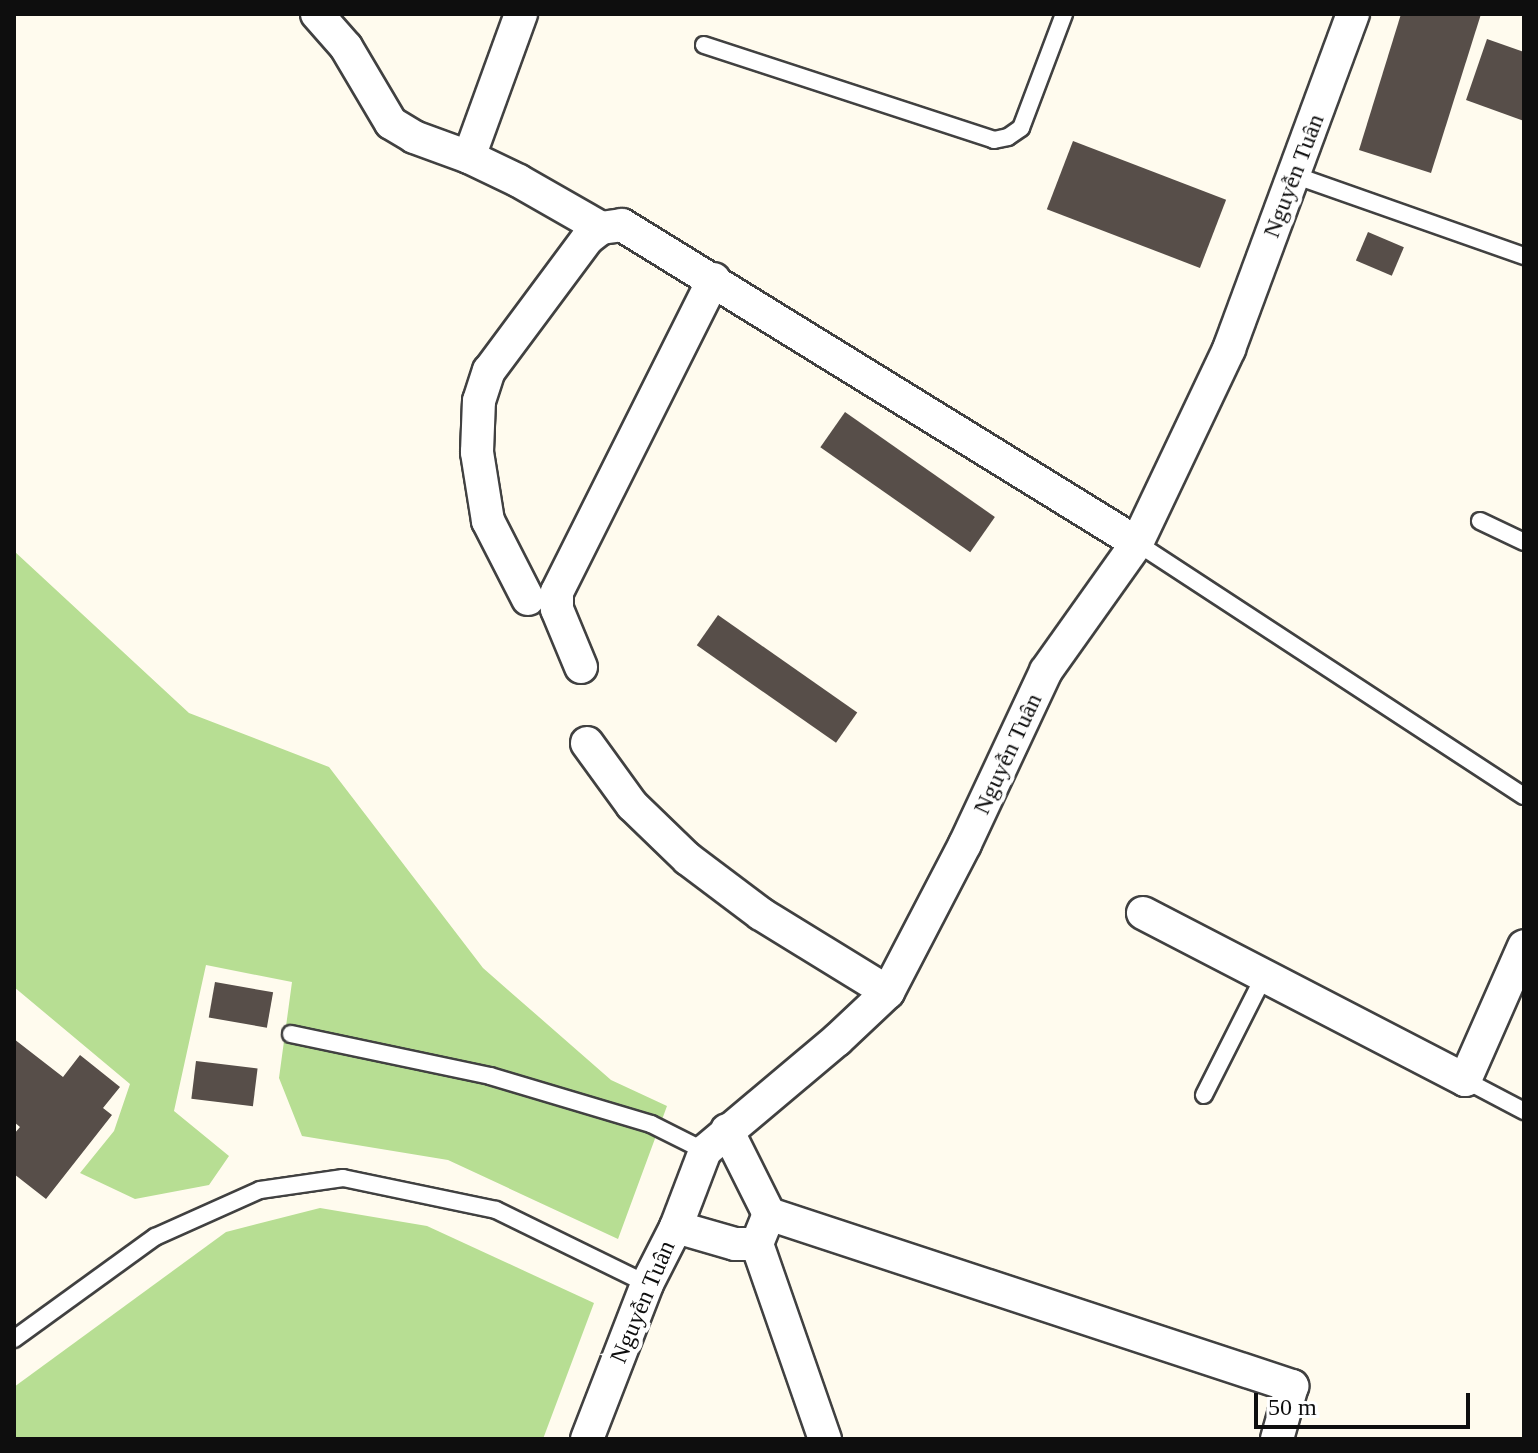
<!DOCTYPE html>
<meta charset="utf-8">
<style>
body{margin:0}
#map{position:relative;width:1538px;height:1453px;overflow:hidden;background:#fffbee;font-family:"Times New Roman",serif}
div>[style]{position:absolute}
.forest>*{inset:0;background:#b7de93}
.building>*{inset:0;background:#574e49;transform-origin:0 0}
.roads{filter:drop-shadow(2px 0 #414141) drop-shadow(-2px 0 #414141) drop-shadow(0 2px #414141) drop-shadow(0 -2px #414141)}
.service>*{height:16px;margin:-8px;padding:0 8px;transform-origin:8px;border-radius:8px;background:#fff}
.minor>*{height:32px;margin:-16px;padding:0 16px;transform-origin:16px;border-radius:16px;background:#fff}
span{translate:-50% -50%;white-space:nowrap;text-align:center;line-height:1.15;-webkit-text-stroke:8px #fff;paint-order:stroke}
.street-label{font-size:24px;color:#0e0e0e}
.frame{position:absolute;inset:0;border:16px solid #0e0e0e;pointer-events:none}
.scale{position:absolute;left:1254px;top:1393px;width:216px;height:36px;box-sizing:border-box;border:4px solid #0e0e0e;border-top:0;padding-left:10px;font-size:24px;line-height:28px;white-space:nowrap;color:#0e0e0e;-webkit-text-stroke:6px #fff;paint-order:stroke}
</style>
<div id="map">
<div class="forest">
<div style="clip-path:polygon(14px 551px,189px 713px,329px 767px,483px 968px,611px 1080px,667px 1106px,618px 1239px,448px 1160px,302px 1136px,279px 1078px,292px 982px,206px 965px,174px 1111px,229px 1156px,209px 1185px,135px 1199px,80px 1173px,114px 1131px,130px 1084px,14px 987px)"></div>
<div style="clip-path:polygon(320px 1208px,427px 1226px,594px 1303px,543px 1439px,14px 1439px,14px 1387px,226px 1232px)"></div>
</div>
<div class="building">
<div style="clip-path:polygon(1401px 14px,1481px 14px,1431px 173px,1359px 150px)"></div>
<div style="clip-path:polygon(1487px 39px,1524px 52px,1524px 121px,1466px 100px)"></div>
<div style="left:1073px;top:141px;width:164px;height:73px;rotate:21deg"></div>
<div style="left:1368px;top:232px;width:39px;height:31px;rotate:23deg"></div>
<div style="left:845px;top:412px;width:183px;height:43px;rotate:35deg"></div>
<div style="left:718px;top:615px;width:170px;height:37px;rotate:35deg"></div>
<div style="left:215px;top:982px;width:59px;height:36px;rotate:10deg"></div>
<div style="clip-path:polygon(14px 1039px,63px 1077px,80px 1055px,120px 1087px,103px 1108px,112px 1115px,46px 1199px,14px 1174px,14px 1134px,20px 1127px,14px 1122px)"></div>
<div style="left:196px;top:1061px;width:62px;height:38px;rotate:7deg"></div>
</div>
<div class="roads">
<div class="service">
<div style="left:704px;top:45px;width:305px;rotate:18.1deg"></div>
<div style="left:994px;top:140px;width:14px;rotate:-12deg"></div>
<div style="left:1008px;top:137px;width:16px;rotate:-35deg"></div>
<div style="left:1021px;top:128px;width:122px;rotate:-69.3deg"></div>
<div style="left:1294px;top:175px;width:244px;rotate:19.4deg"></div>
<div style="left:1480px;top:521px;width:49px;rotate:25.5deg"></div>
<div style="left:1137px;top:543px;width:462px;rotate:33.2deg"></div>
<div style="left:291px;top:1034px;width:203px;rotate:11.9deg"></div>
<div style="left:490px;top:1076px;width:168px;rotate:16.6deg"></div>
<div style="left:651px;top:1124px;width:60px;rotate:26.6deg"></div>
<div style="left:1465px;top:1080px;width:67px;rotate:27.7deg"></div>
<div style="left:1204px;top:1095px;width:133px;rotate:-63.2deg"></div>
<div style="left:14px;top:1339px;width:174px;rotate:-35.9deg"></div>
<div style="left:155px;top:1237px;width:115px;rotate:-24.1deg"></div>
<div style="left:260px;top:1190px;width:84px;rotate:-8.2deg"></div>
<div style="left:343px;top:1178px;width:156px;rotate:11.8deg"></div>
<div style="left:496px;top:1210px;width:168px;rotate:26.1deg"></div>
</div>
<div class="minor">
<div style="left:317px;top:14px;width:44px;rotate:48.7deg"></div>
<div style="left:346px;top:47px;width:88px;rotate:59.4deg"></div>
<div style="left:391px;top:123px;width:27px;rotate:31deg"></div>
<div style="left:414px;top:137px;width:59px;rotate:20deg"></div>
<div style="left:469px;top:157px;width:55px;rotate:25.6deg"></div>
<div style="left:519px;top:181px;width:95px;rotate:29.8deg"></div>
<div style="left:469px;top:157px;width:152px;rotate:-70deg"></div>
<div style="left:528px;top:599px;width:88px;rotate:-117.1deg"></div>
<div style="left:488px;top:521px;width:70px;rotate:-99.1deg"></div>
<div style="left:477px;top:452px;width:51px;rotate:-87.8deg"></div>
<div style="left:479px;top:401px;width:32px;rotate:-72deg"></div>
<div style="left:489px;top:371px;width:164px;rotate:-53.4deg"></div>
<div style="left:587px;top:239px;width:18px;rotate:-38deg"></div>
<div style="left:601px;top:228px;width:21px;rotate:-8deg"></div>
<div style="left:622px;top:225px;width:605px;rotate:31.69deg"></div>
<div style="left:581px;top:667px;width:63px;rotate:-112.5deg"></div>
<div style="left:557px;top:609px;width:17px;rotate:-90deg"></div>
<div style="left:557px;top:592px;width:350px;rotate:-63.4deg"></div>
<div style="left:587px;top:743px;width:77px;rotate:54deg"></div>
<div style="left:632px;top:805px;width:78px;rotate:44deg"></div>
<div style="left:688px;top:859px;width:91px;rotate:37deg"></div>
<div style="left:761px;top:914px;width:149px;rotate:31.6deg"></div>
<div style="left:1143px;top:913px;width:363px;rotate:27.4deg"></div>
<div style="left:1465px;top:1080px;width:146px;rotate:-66.2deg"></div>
<div style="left:727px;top:1130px;width:94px;rotate:63.4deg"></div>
<div style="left:769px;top:1214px;width:32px;rotate:112deg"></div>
<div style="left:757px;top:1244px;width:207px;rotate:70.8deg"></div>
<div style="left:769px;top:1214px;width:551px;rotate:18.2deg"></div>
<div style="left:1292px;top:1386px;width:55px;rotate:105.8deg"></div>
<div style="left:676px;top:1227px;width:61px;rotate:16.1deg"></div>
<div style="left:735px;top:1244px;width:22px"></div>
<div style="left:587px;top:1439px;width:166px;rotate:-68.8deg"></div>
<div style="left:647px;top:1284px;width:64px;rotate:-63deg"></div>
<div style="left:676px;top:1227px;width:81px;rotate:-69.1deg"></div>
<div style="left:705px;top:1151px;width:172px;rotate:-40.1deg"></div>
<div style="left:837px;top:1040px;width:70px;rotate:-43.3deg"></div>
<div style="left:888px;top:992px;width:167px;rotate:-62.5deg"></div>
<div style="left:965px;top:844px;width:191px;rotate:-64.9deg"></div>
<div style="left:1046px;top:671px;width:157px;rotate:-54.6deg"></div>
<div style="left:1137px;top:543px;width:215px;rotate:-64.6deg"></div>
<div style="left:1229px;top:349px;width:357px;rotate:-69.7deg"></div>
</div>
</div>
<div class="street-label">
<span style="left:1294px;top:176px;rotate:-69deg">Nguyễn Tuân</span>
<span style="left:1008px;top:754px;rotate:-65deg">Nguyễn Tuân</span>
<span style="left:643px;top:1302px;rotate:-67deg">Nguyễn Tuân</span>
</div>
<div class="frame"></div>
<div class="scale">50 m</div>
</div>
